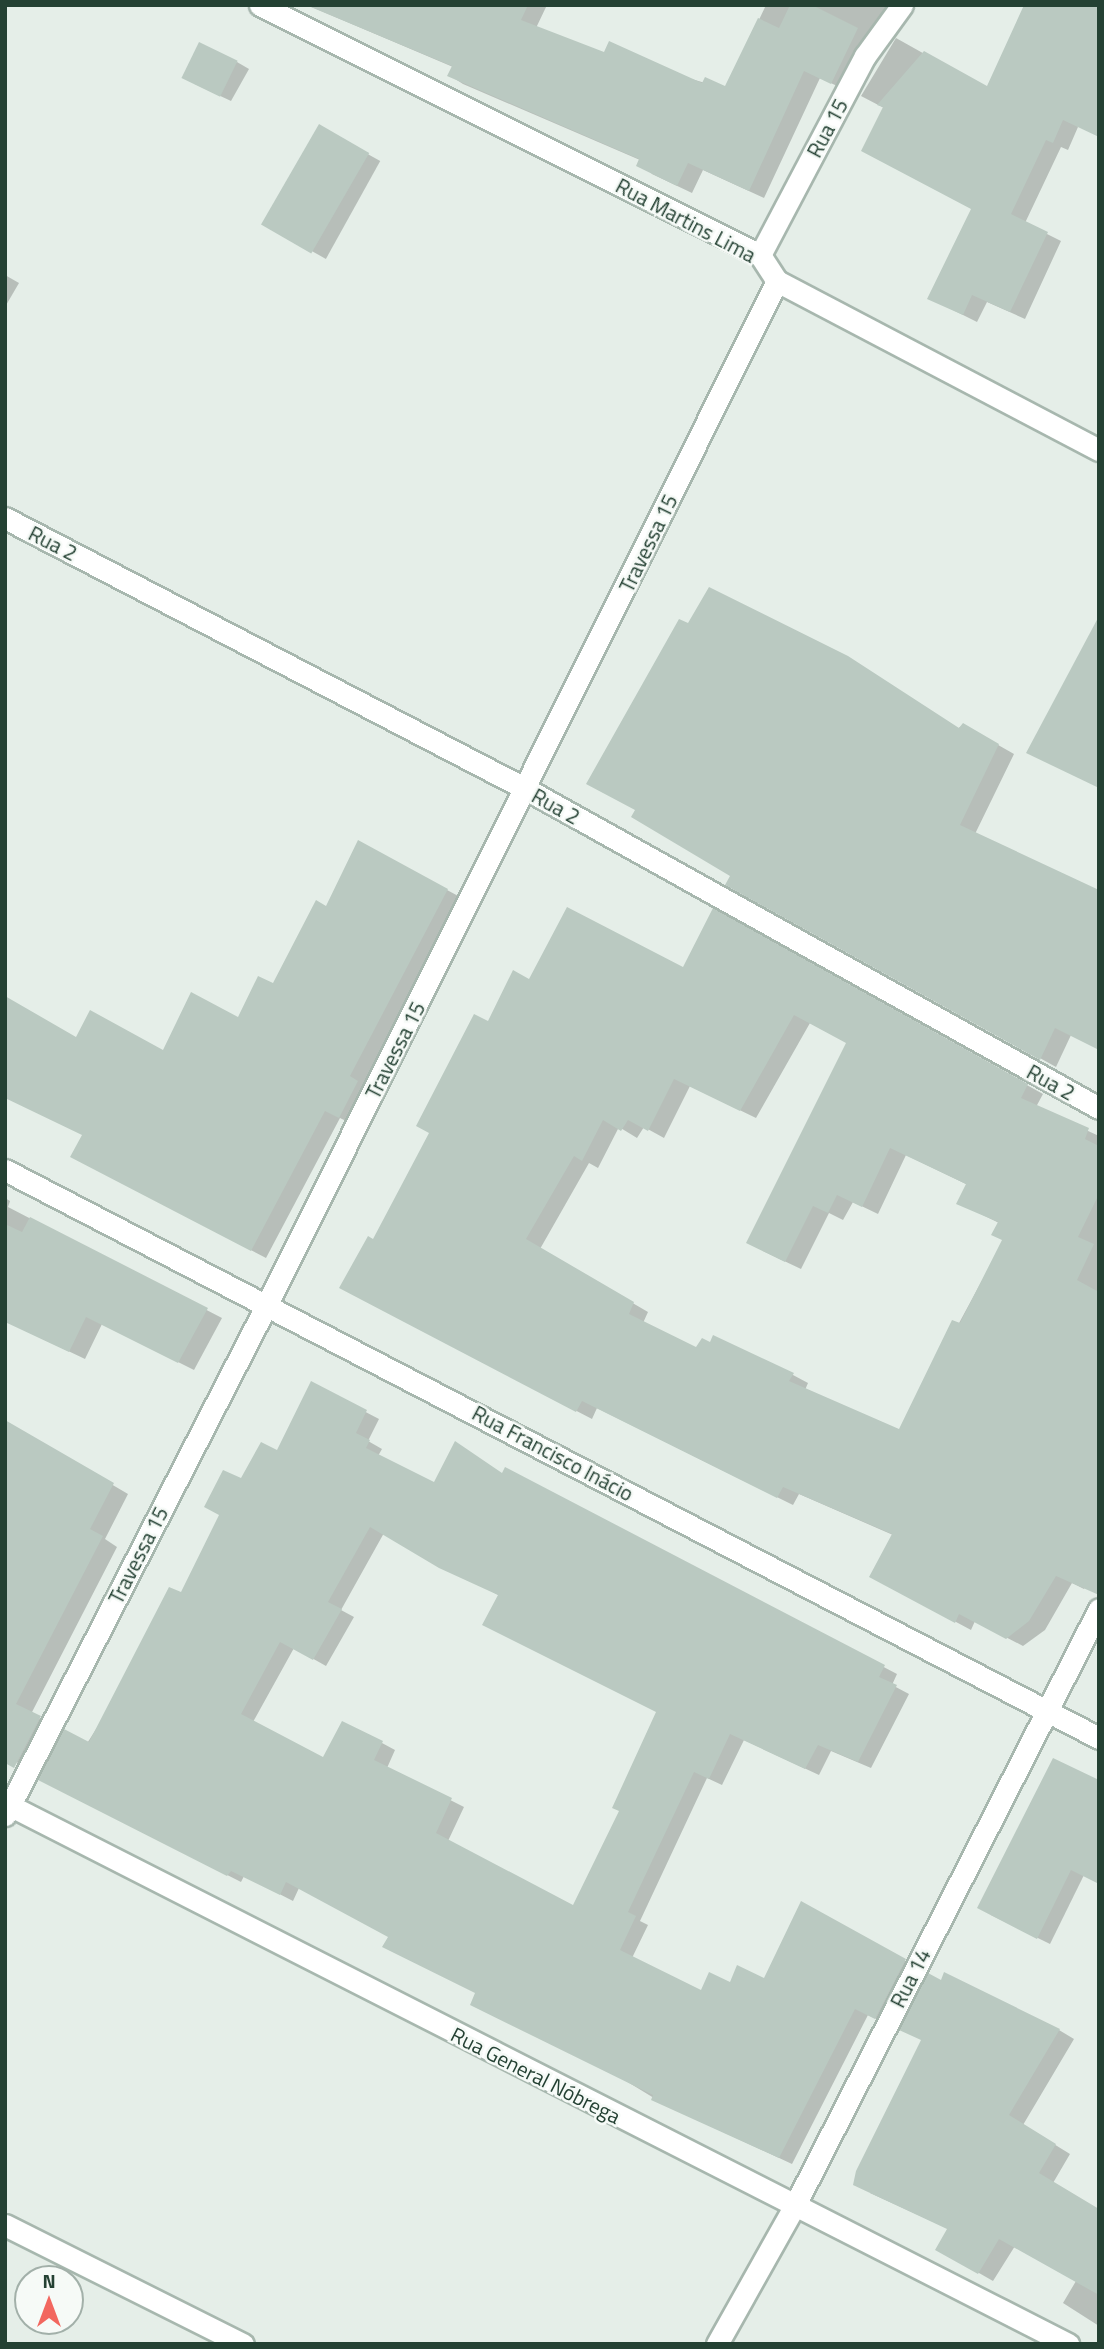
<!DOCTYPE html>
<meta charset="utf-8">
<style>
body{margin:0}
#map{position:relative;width:1104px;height:2349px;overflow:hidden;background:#e5eee8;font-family:"Titillium Web",sans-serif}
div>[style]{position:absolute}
.shadow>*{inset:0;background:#0003;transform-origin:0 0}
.building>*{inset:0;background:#bac9c1;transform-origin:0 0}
.roads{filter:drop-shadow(2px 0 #a7b7ae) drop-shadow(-2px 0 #a7b7ae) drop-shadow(0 2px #a7b7ae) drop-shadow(0 -2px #a7b7ae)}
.minor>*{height:21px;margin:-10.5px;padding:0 10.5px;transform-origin:10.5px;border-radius:10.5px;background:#fff}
span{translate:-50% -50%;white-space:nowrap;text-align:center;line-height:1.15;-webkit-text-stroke:5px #f6faf7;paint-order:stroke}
.street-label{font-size:21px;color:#244133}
.frame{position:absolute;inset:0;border:7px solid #244133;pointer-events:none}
.north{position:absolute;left:14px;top:2265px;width:70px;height:70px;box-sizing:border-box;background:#f6faf7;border:2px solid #a2b0a9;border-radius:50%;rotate:0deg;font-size:19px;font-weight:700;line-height:28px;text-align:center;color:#244133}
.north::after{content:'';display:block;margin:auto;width:24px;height:32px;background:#f2675f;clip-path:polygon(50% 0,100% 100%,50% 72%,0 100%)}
</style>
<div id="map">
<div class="shadow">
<div style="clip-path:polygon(307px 5px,547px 5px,536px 28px,605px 54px,726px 89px,766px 5px,905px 5px,850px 92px,820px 78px,764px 198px,703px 170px,692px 193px,652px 174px,640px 160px,463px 84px,449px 75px,453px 67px)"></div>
<div style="clip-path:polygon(1020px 17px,1078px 127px,1068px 150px,1061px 147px,1025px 223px,1061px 241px,1025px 319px,987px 302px,977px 322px,929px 298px,973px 209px,884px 108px,861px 96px,896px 38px,987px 89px)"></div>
<div style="clip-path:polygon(237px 62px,249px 69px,231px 101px,195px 84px)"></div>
<div style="left:319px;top:127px;width:70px;height:112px;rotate:29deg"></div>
<div style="clip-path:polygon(5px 275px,19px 283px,5px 307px)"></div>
<div style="clip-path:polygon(963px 725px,1014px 754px,975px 834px,1071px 1035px,1056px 1067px,727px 884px)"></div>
<div style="clip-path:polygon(447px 890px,462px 898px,363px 1086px,371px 1090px,354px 1125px,340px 1118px,266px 1258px,87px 1164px,76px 1040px,164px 1053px,238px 1019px,274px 986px,327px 908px)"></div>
<div style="clip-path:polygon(evenodd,714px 911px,1043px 1094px,1036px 1107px,1099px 1136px,1099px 1559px,1084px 1589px,1072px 1583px,1045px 1630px,1023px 1646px,975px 1621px,971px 1630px,887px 1585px,893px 1535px,799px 1494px,793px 1505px,597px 1408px,592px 1419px,356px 1296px,374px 1242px,488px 1024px,530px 981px,683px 969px,714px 911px,810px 1023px,848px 1043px,763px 1251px,801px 1269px,829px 1213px,843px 1220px,853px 1202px,878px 1214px,906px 1155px,968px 1185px,959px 1203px,999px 1223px,1004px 1240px,900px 1432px,805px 1390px,808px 1383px,793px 1375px,696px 1349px,643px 1323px,648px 1312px,540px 1249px,589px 1163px,598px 1168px,619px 1127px,637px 1138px,644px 1127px,664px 1138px,690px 1086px,756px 1118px,810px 1023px)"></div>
<div style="clip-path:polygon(5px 1198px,10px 1201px,8px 1207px,222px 1318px,194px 1370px,102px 1324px,85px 1359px,5px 1321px)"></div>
<div style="clip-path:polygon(evenodd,312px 1384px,379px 1419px,368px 1441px,382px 1449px,378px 1456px,434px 1485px,503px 1474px,506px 1469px,897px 1674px,892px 1685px,909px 1694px,871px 1768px,831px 1751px,819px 1775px,744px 1740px,722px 1785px,707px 1778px,640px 1921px,648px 1925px,632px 1958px,702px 1992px,765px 1980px,802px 1903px,918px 1968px,889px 2025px,868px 2015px,792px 2164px,667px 2106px,390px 1937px,299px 1888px,293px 1901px,244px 1876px,241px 1882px,58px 1789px,182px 1594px,242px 1481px,277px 1452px,312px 1384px,384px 1533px,500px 1596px,658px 1712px,621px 1811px,574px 1908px,448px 1841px,464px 1807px,387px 1768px,395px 1750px,382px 1743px,323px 1760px,253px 1722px,294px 1648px,326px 1666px,354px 1617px,341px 1610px,384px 1533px)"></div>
<div style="clip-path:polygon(14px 1427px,128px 1494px,105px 1539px,117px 1547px,31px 1714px,55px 1727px,33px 1771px,5px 1756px)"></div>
<div style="clip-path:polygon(1054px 1761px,1084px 1875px,1050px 1944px,991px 1915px)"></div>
<div style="clip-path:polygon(1059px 2030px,1074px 2039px,1023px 2125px,1070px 2154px,1053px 2183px,1099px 2211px,1099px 2326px,1063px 2303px,1076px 2281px,1015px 2246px,993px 2281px,937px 2249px,949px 2229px,870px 2193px)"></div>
</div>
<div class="building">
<div style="clip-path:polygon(306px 5px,528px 5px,521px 20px,604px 52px,609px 41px,702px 83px,705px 77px,725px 86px,758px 18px,779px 28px,790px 5px,812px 5px,858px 28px,831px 84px,804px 71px,749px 191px,688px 163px,677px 186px,636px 166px,639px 159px,447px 76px,452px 66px)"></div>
<div style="clip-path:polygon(1024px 5px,1099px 5px,1099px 137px,1063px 120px,1053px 143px,1046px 140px,1011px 214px,1048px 232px,1010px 312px,972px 295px,963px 315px,927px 299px,971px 209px,861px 151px,883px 107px,877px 105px,924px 51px,987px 86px)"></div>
<div style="left:199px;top:42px;width:43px;height:40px;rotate:26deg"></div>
<div style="left:319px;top:124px;width:58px;height:116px;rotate:30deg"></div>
<div style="clip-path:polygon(709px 587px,848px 656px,959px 728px,963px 723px,999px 744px,960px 825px,1099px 890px,1099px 1050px,1055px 1028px,1040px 1060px,725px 885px,730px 876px,631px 817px,635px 810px,586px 784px,679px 619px,688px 623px)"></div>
<div style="clip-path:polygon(1099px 616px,1099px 788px,1026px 753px)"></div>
<div style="clip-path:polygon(358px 840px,448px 889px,350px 1076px,358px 1081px,339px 1118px,325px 1111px,251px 1251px,70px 1157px,82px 1135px,5px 1098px,5px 996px,76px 1037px,90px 1010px,163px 1050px,191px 992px,238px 1017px,258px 976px,273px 983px,316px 900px,326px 906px)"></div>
<div style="clip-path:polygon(evenodd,567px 907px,683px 967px,713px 908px,1028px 1084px,1021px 1098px,1089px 1128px,1085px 1139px,1099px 1146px,1099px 1194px,1078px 1237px,1094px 1244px,1077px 1280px,1099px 1292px,1099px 1595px,1056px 1576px,1029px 1621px,1006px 1639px,959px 1614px,955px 1623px,869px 1577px,892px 1534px,783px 1487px,777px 1498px,582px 1401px,576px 1412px,339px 1288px,368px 1236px,373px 1239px,429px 1133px,416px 1126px,474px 1014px,488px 1021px,513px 970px,529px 979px,567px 907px,794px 1015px,846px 1043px,746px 1243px,785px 1262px,813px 1206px,828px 1213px,837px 1195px,862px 1207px,890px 1148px,966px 1184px,956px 1204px,998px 1222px,991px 1235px,1002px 1240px,960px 1323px,952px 1320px,899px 1429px,789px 1381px,794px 1373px,713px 1335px,710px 1342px,702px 1338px,696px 1347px,629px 1314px,634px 1302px,526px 1239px,574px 1156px,582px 1161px,603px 1120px,621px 1131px,628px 1120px,648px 1131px,674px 1079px,740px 1111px,794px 1015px)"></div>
<div style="clip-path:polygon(30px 1217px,208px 1308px,178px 1363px,86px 1317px,69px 1352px,5px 1322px,5px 1224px,22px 1232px)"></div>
<div style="clip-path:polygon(evenodd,311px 1381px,367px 1410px,356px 1433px,370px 1440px,366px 1448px,434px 1482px,455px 1441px,502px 1473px,505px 1467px,885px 1665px,879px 1677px,897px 1685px,858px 1762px,818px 1745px,805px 1769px,730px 1734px,709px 1779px,694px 1772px,628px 1912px,636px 1916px,620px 1950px,701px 1990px,709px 1972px,730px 1982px,737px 1965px,764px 1978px,801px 1901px,906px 1959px,875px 2019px,855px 2009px,779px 2158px,651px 2100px,653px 2095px,470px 2005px,475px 1993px,382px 1947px,388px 1937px,286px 1882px,280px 1895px,231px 1871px,227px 1876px,38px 1780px,64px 1729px,89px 1742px,169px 1587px,181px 1592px,219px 1515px,204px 1507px,223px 1470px,241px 1478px,261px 1442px,277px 1450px,311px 1381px,370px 1527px,439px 1568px,498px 1595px,482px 1625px,656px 1712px,612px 1808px,619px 1811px,573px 1905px,436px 1833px,452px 1798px,374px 1760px,383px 1741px,342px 1721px,323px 1757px,241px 1714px,280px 1642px,313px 1660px,342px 1609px,328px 1602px,370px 1527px)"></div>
<div style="clip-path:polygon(5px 1420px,114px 1483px,90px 1529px,103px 1536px,16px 1704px,41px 1716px,14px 1768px,5px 1763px)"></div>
<div style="clip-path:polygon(1053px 1758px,1099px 1780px,1099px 1884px,1071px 1870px,1037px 1939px,977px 1908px)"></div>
<div style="clip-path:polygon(944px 1972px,1060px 2029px,1009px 2115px,1056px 2144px,1039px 2173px,1099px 2209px,1099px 2295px,999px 2239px,978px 2274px,935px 2250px,947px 2229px,853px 2185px,856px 2171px,921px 2040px,899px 2030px,928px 1973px,941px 1980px)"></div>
</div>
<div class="roads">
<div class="minor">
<div style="left:260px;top:5px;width:559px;rotate:26.57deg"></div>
<div style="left:760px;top:255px;width:31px;rotate:57deg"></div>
<div style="left:777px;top:281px;width:364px;rotate:27.7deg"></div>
<div style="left:760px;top:255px;width:225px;rotate:-62.2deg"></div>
<div style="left:865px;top:56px;width:63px;rotate:-54deg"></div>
<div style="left:5px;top:518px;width:587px;rotate:27.48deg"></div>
<div style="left:526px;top:789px;width:656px;rotate:29.11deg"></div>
<div style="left:5px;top:1170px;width:1233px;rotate:27.44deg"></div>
<div style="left:5px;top:1803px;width:1193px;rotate:26.97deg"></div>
<div style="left:5px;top:1815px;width:574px;rotate:-62.85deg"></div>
<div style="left:267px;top:1304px;width:1143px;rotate:-63.5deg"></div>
<div style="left:5px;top:2225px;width:266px;rotate:26.6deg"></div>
<div style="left:717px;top:2344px;width:157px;rotate:-60.7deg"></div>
<div style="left:794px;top:2207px;width:671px;rotate:-62.98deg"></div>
</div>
</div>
<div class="street-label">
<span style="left:827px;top:128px;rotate:-62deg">Rua 15</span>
<span style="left:686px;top:220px;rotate:28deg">Rua Martins Lima</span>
<span style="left:53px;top:543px;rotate:27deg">Rua 2</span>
<span style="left:648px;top:543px;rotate:-64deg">Travessa 15</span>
<span style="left:556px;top:806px;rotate:29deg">Rua 2</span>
<span style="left:395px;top:1050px;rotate:-63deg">Travessa 15</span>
<span style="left:1051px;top:1082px;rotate:29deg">Rua 2</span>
<span style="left:553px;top:1453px;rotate:28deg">Rua Francisco Inácio</span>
<span style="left:138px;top:1555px;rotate:-63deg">Travessa 15</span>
<span style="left:910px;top:1978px;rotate:-63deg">Rua 14</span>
<span style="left:536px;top:2075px;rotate:27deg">Rua General Nóbrega</span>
</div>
<div class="frame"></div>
<div class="north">N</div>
</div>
